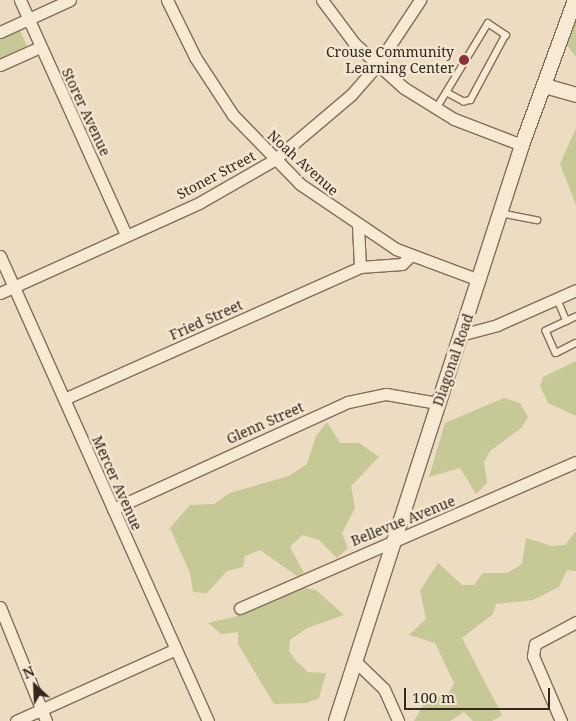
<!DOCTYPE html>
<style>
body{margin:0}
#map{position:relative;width:576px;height:721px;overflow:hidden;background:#ebdcc2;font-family:"Noto Serif",serif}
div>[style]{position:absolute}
.green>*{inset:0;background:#c6c896}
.roads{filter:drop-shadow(1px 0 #836d5a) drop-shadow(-1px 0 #836d5a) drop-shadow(0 1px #836d5a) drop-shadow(0 -1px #836d5a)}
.service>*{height:5.5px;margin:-2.75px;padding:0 2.75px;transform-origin:2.75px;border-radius:2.75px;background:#f6ead4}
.minor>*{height:11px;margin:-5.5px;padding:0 5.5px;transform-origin:5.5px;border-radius:5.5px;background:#f6ead4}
.tertiary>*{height:14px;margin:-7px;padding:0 7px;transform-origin:7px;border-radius:7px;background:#f6ead4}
.dots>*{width:14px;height:14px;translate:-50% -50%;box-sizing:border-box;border:2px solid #f3e6d1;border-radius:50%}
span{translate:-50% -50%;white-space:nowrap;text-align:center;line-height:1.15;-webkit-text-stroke:5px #f3e6d1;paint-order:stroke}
.poi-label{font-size:14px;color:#34271d}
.right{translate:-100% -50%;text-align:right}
.street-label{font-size:14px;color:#34271d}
.north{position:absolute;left:10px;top:661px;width:50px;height:50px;-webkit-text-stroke:4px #f3e6d1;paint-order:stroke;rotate:335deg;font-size:14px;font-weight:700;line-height:20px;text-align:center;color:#34271d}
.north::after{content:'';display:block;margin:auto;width:18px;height:22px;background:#34271d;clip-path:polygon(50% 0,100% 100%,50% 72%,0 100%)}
.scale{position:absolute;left:404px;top:688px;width:146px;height:22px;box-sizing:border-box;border:2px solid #34271d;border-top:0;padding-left:6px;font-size:15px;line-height:18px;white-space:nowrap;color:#34271d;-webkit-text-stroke:4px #f3e6d1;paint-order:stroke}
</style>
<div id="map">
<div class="green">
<div style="clip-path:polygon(576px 21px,576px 57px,566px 44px)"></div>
<div style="clip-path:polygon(19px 29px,27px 46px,0 58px,0 37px)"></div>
<div style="clip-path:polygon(576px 128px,576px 205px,560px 164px)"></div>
<div style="clip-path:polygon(576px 361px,576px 416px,548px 403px,540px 386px,543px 377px)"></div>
<div style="clip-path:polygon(504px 398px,520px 403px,528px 417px,521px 428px,490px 451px,484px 462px,487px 483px,476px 494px,460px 468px,429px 477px,445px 423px)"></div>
<div style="clip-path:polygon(327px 422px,340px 443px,359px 443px,379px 457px,351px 486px,355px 508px,342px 533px,348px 548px,337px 558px,319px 540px,302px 535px,290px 547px,304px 573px,297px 576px,260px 550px,245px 556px,243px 567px,227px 571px,207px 593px,193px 592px,190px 573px,170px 528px,190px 505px,214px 504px,230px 493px,289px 476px,307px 464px,316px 436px)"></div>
<div style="clip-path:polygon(576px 531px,576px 571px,567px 570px,559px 587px,533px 600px,496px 604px,493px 614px,462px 638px,502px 715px,492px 721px,473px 721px,464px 712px,450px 721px,414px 721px,425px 702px,449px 693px,454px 683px,435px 643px,409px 635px,426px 619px,420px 591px,438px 563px,462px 585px,474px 585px,483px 573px,507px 573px,522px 564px,526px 538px,552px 546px,565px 545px)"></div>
<div style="clip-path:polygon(297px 587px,316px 590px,344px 615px,307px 628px,290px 640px,289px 651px,296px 661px,308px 672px,326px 673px,319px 698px,306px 703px,274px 704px,238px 644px,238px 632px,221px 634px,208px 623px,234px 617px)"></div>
</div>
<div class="roads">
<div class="service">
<div style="left:436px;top:109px;width:100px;rotate:-58.8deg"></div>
<div style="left:488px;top:23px;width:22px;rotate:34deg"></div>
<div style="left:506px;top:35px;width:74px;rotate:118.3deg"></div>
<div style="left:471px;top:100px;width:7px;rotate:164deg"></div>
<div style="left:464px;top:102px;width:19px;rotate:-152deg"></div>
<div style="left:500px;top:213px;width:38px;rotate:11deg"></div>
<div style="left:557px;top:298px;width:25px;rotate:67deg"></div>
<div style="left:576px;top:317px;width:33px;rotate:155deg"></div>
<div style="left:546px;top:331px;width:24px;rotate:66deg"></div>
<div style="left:556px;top:353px;width:22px;rotate:-27deg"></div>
</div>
<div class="minor">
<div style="left:20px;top:0;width:258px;rotate:65.7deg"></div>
<div style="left:167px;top:0;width:64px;rotate:63.8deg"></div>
<div style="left:195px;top:57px;width:69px;rotate:56.8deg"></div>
<div style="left:233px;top:115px;width:96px;rotate:45.8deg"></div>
<div style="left:300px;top:184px;width:116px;rotate:34.1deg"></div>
<div style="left:396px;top:249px;width:89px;rotate:20.5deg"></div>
<div style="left:322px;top:0;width:54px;rotate:53.3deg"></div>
<div style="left:354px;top:43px;width:67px;rotate:42deg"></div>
<div style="left:404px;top:88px;width:59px;rotate:31.8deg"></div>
<div style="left:454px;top:119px;width:73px;rotate:20.9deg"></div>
<div style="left:0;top:32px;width:77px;rotate:-24.6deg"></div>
<div style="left:0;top:65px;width:44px;rotate:-24.2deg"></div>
<div style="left:358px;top:226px;width:41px;rotate:87.2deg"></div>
<div style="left:0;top:256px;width:509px;rotate:65.9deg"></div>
<div style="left:0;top:293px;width:218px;rotate:-24.3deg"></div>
<div style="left:199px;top:203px;width:86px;rotate:-29.8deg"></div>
<div style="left:274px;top:160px;width:101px;rotate:-40.2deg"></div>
<div style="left:351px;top:95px;width:40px;rotate:-49deg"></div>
<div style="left:377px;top:65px;width:78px;rotate:-56.5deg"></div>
<div style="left:464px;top:334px;width:34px;rotate:-15deg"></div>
<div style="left:497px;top:325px;width:86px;rotate:-23.9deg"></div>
<div style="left:64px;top:399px;width:324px;rotate:-24deg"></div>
<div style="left:360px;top:267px;width:42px;rotate:-4.1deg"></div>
<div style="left:402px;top:264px;width:13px;rotate:-45deg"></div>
<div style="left:113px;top:509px;width:258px;rotate:-24.5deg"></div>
<div style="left:348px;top:402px;width:39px;rotate:-12deg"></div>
<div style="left:386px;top:394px;width:52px;rotate:10deg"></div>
<div style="left:0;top:607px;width:123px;rotate:68deg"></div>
<div style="left:240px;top:608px;width:366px;rotate:-23.5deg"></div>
<div style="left:355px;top:661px;width:40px;rotate:44deg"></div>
<div style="left:384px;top:689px;width:35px;rotate:66deg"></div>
<div style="left:16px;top:721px;width:173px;rotate:-24.2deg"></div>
<div style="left:561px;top:721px;width:71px;rotate:-113.3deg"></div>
<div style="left:533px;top:656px;width:12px;rotate:-81deg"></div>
<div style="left:535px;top:644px;width:47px;rotate:-28.2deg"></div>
</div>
<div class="tertiary">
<div style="left:545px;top:86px;width:32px;rotate:16deg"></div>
<div style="left:336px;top:721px;width:605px;rotate:-72.1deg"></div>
<div style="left:522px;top:145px;width:154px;rotate:-69.9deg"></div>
</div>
</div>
<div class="dots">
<div style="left:464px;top:60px;background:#8e2e36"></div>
</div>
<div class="poi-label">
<span class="right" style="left:454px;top:60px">Crouse Community<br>Learning Center</span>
</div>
<div class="street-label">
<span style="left:86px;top:112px;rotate:65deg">Storer Avenue</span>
<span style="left:303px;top:163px;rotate:42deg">Noah Avenue</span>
<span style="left:216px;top:175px;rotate:-28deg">Stoner Street</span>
<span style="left:206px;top:320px;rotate:-24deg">Fried Street</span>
<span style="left:453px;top:360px;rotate:-71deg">Diagonal Road</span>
<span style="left:265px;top:423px;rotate:-24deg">Glenn Street</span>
<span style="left:117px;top:483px;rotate:66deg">Mercer Avenue</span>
<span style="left:403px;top:521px;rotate:-22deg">Bellevue Avenue</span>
</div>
<div class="north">N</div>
<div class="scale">100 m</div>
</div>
